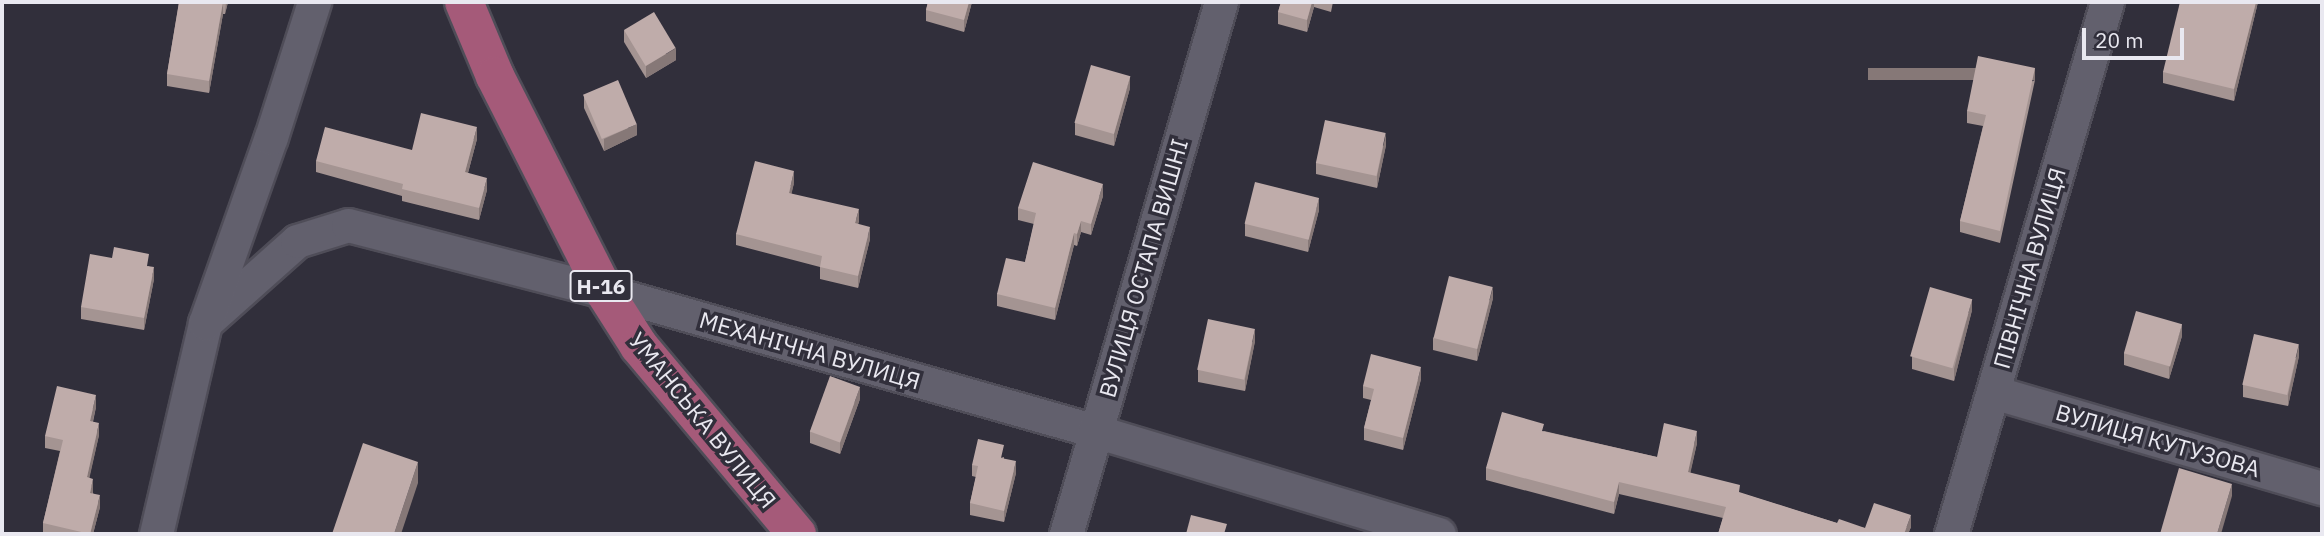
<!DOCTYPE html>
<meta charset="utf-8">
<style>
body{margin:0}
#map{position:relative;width:2324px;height:536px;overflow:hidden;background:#312f3b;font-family:"IBM Plex Sans",sans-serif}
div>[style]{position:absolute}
.roads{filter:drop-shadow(2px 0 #4f4d58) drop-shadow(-2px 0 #4f4d58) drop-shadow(0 2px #4f4d58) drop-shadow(0 -2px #4f4d58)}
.minor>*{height:33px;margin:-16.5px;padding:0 16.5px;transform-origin:16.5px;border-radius:16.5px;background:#62606d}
.major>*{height:38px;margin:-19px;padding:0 19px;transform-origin:19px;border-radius:19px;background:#a55a79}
.wall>*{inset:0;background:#a49492}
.shaded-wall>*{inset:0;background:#867877;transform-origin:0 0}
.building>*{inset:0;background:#bfacaa;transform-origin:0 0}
span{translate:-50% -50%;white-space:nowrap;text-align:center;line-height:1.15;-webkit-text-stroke:7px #312f3b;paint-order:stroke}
.shield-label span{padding:2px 5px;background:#312f3b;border:2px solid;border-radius:5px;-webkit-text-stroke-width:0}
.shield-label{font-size:21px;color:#e9e8f0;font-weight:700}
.street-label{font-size:23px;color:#e9e8f0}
.frame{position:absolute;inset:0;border:4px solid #e9e8f0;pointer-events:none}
.scale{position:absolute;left:2082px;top:28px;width:102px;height:32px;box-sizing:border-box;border:4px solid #e9e8f0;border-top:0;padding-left:9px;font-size:21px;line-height:24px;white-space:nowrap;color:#e9e8f0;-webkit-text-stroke:5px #312f3b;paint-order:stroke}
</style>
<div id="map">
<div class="roads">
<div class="minor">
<div style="left:205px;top:323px;width:123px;rotate:-41.7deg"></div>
<div style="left:297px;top:241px;width:53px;rotate:-17.4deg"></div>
<div style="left:348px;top:225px;width:264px;rotate:14.5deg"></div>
<div style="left:604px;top:291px;width:511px;rotate:15.91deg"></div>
<div style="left:1095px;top:431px;width:359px;rotate:16.7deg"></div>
<div style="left:1993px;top:392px;width:343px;rotate:16.3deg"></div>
<div style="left:156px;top:534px;width:217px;rotate:-76.9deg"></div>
<div style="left:205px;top:323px;width:197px;rotate:-70.5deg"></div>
<div style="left:271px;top:137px;width:142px;rotate:-72.3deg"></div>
<div style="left:1066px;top:534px;width:554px;rotate:-73.76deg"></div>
<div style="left:1951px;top:534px;width:554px;rotate:-73.66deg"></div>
</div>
<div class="major">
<div style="left:464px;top:2px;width:80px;rotate:67.3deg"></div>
<div style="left:495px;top:76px;width:241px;rotate:63.1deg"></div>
<div style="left:604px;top:291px;width:65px;rotate:57.5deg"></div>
<div style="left:639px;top:346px;width:246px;rotate:50deg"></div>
</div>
</div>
<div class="wall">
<div style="clip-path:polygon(178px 2px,228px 2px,225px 14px,223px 14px,209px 93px,167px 86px,167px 74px,179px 3px)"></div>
<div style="clip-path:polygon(928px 2px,972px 2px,964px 32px,926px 21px,926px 10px)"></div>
<div style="clip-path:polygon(1281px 2px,1333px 2px,1331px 12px,1314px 7px,1307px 32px,1278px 24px,1278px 12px)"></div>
<div style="clip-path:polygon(2258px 2px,2234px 101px,2163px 83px,2163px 72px)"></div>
<div style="clip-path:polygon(624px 30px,676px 60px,646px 78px,624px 42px)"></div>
<div style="clip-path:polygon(2035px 80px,2000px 243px,1960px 232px,1960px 221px,1983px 126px,1967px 123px,1967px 111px)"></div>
<div style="clip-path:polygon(1130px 88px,1114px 146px,1075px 135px,1075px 123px)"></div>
<div style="clip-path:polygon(584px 96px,637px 135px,604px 151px,584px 108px)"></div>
<div style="clip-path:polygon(477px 139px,468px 173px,487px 190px,479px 220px,402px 201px,402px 196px,316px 172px,316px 161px,412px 150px)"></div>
<div style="clip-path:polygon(1386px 145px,1377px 188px,1316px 174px,1316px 163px)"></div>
<div style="clip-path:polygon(794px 183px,791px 194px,859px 221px,858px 224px,870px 239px,858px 288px,820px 279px,820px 267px,736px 245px,736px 234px)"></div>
<div style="clip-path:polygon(1103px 196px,1091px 235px,1081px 232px,1077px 246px,1074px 245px,1055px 320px,997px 306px,997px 294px,1025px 262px,1034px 224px,1018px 220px,1018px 208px)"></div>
<div style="clip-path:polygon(1319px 210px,1308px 252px,1245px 236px,1245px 224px)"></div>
<div style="clip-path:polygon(149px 266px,154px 279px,144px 330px,81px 319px,81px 307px)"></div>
<div style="clip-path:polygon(1493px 298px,1477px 361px,1433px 350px,1433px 338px)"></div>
<div style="clip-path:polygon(1972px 310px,1954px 381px,1912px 369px,1912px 357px)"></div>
<div style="clip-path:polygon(2182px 336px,2169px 379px,2124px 365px,2124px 353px)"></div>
<div style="clip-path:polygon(1255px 341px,1245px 391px,1198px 382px,1198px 370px)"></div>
<div style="clip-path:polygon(2299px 356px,2288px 406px,2243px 397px,2243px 385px)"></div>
<div style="clip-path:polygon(1421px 379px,1403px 450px,1364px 440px,1364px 428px,1371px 400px,1363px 398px,1363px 386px)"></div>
<div style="clip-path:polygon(860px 399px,840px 454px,810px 443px,810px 431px)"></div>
<div style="clip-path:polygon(96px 407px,93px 422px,99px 435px,89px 478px,93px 491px,93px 493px,100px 507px,93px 534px,43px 534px,43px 523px,60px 451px,45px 448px,45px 436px)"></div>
<div style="clip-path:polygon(1544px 431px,1657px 457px,1697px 443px,1690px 473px,1740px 493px,1837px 523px,1865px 528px,1911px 527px,1908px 534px,1718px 534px,1723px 518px,1619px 494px,1614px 514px,1486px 480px,1486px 468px)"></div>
<div style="clip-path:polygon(1004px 457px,1004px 459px,1016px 473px,1004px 522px,970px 515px,970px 503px,976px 477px,972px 476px,972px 465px)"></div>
</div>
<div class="shaded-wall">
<div style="clip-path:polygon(223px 2px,223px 14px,209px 93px,209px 81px)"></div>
<div style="clip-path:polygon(226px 2px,228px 2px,225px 14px)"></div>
<div style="clip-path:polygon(969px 2px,972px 2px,964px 32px,964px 20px)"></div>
<div style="clip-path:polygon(1312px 2px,1314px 2px,1314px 7px,1307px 32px,1307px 20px)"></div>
<div style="clip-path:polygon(2256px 2px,2258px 2px,2234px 101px,2234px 89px)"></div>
<div style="clip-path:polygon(676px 48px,676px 60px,646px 78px,646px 66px)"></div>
<div style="left:2035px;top:68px;width:12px;height:167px;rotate:90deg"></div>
<div style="clip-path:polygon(1130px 76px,1130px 88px,1114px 146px,1114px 134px)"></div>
<div style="clip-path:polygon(637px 124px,637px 135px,604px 151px,604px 139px)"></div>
<div style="clip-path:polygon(477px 127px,477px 139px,465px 184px,465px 172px)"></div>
<div style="clip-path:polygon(1386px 133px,1386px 145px,1377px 188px,1377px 176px)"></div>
<div style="clip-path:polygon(794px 171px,794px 183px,789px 205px,789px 193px)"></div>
<div style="clip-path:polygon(487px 178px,487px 190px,479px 220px,479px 208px)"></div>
<div style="clip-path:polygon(1103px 184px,1103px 196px,1091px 235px,1091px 224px)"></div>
<div style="clip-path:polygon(1319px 198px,1319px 210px,1308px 252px,1308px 240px)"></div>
<div style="clip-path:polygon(859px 209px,859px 221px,855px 235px,855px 223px)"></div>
<div style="clip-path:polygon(1081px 221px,1081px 232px,1077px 246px,1077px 234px)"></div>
<div style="clip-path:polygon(870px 227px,870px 239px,858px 288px,858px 276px)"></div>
<div style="clip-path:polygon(1074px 233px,1074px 245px,1055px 320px,1055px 308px)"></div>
<div style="clip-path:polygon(154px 267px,154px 279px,144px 330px,144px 318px)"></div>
<div style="clip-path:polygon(1493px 287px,1493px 298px,1477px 361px,1477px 349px)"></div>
<div style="clip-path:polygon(1972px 299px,1972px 310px,1954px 381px,1954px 369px)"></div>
<div style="clip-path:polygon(2182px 324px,2182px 336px,2169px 379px,2169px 367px)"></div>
<div style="clip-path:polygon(1255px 329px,1255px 341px,1245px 391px,1245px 379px)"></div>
<div style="clip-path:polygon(2299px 344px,2299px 356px,2288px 406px,2288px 395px)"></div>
<div style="clip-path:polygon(1421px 367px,1421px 379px,1403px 450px,1403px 438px)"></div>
<div style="clip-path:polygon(860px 387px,860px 399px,840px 454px,840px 443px)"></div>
<div style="clip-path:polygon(96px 395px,96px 407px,90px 433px,90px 421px)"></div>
<div style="clip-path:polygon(99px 423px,99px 435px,87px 489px,87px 477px)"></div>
<div style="clip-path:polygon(1697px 431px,1697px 443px,1688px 484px,1688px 472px)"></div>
<div style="clip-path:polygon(1016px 461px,1016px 473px,1004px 522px,1004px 511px)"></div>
<div style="clip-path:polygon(418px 462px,418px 483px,401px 534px,394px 534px)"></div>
<div style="clip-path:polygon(93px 479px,93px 491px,90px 504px,90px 493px)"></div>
<div style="clip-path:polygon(1619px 482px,1619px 494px,1614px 514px,1614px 502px)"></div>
<div style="clip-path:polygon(2232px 484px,2232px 496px,2221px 534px,2217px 534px)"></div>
<div style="clip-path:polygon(100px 495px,100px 507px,93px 534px,90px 534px)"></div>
<div style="clip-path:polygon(1911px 515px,1911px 527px,1908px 534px,1904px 534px)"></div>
</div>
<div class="building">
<div style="clip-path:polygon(179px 2px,226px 2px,223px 2px,209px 81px,167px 74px)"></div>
<div style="clip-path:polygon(928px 2px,969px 2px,964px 20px,926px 10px)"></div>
<div style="clip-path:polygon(1281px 2px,1312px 2px,1307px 20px,1278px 12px)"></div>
<div style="clip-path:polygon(2180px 2px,2256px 2px,2234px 89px,2163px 72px)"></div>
<div style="left:654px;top:12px;width:42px;height:35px;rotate:59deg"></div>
<div style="clip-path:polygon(1978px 56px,2035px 68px,2000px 231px,1960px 221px,1986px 115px,1967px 111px)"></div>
<div style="left:1091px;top:65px;width:41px;height:60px;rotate:16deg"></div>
<div style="left:618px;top:80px;width:48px;height:38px;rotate:67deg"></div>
<div style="clip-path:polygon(421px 113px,477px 127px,465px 172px,487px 178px,479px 208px,402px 189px,403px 184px,316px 161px,325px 127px,412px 150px)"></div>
<div style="left:1325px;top:120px;width:62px;height:44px;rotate:12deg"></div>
<div style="clip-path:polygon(755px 161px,794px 171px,789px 193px,859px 209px,855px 223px,870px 227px,858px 276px,820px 267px,822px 256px,736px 234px)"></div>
<div style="clip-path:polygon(1033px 162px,1103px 184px,1091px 224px,1081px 221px,1077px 234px,1074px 233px,1055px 308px,997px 294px,1006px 258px,1025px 262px,1036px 213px,1018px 208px)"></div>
<div style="left:1255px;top:182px;width:66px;height:43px;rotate:14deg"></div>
<div style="clip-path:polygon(114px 247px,149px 254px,147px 266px,154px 267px,144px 318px,81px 307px,90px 254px,112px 258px)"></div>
<div style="left:1449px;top:276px;width:45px;height:64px;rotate:14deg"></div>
<div style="left:1930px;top:287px;width:44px;height:72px;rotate:16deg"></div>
<div style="left:2136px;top:311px;width:48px;height:44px;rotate:16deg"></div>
<div style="left:1208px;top:319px;width:48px;height:52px;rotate:12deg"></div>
<div style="left:2254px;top:334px;width:46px;height:52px;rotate:13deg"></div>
<div style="clip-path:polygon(1371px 354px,1421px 367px,1403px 438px,1364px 428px,1374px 389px,1363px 386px)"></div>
<div style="left:830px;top:376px;width:32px;height:59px;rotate:20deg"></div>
<div style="clip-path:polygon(57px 386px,96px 395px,90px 421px,99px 423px,87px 477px,93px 479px,90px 493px,100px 495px,90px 534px,43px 523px,63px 440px,45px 436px)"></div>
<div style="clip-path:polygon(1502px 412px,1544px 424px,1542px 431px,1657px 457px,1664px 423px,1697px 431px,1688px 472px,1740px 485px,1739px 492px,1837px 523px,1839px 519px,1865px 528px,1874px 503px,1911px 515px,1904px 534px,1718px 534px,1726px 507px,1619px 482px,1614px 502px,1486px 468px)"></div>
<div style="clip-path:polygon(978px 439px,1004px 445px,1001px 458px,1016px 461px,1004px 511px,970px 503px,978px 466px,972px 465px)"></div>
<div style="clip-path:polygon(363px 443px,418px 462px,394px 534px,332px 534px)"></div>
<div style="clip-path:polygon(2179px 468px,2232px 484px,2217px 534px,2160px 534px)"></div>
<div style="clip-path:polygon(1191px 515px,1227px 524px,1224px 534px,1186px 534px)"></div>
</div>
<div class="shield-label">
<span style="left:601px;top:286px">Н-16</span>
</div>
<div class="street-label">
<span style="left:1143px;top:268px;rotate:-74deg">ВУЛИЦЯ ОСТАПА ВИШНІ</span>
<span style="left:2029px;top:268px;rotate:-74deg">ПІВНІЧНА ВУЛИЦЯ</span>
<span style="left:810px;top:350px;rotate:16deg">МЕХАНІЧНА ВУЛИЦЯ</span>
<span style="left:703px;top:420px;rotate:51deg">УМАНСЬКА ВУЛИЦЯ</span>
<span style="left:2158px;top:440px;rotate:16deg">ВУЛИЦЯ КУТУЗОВА</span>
</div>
<div class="frame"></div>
<div class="scale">20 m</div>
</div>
